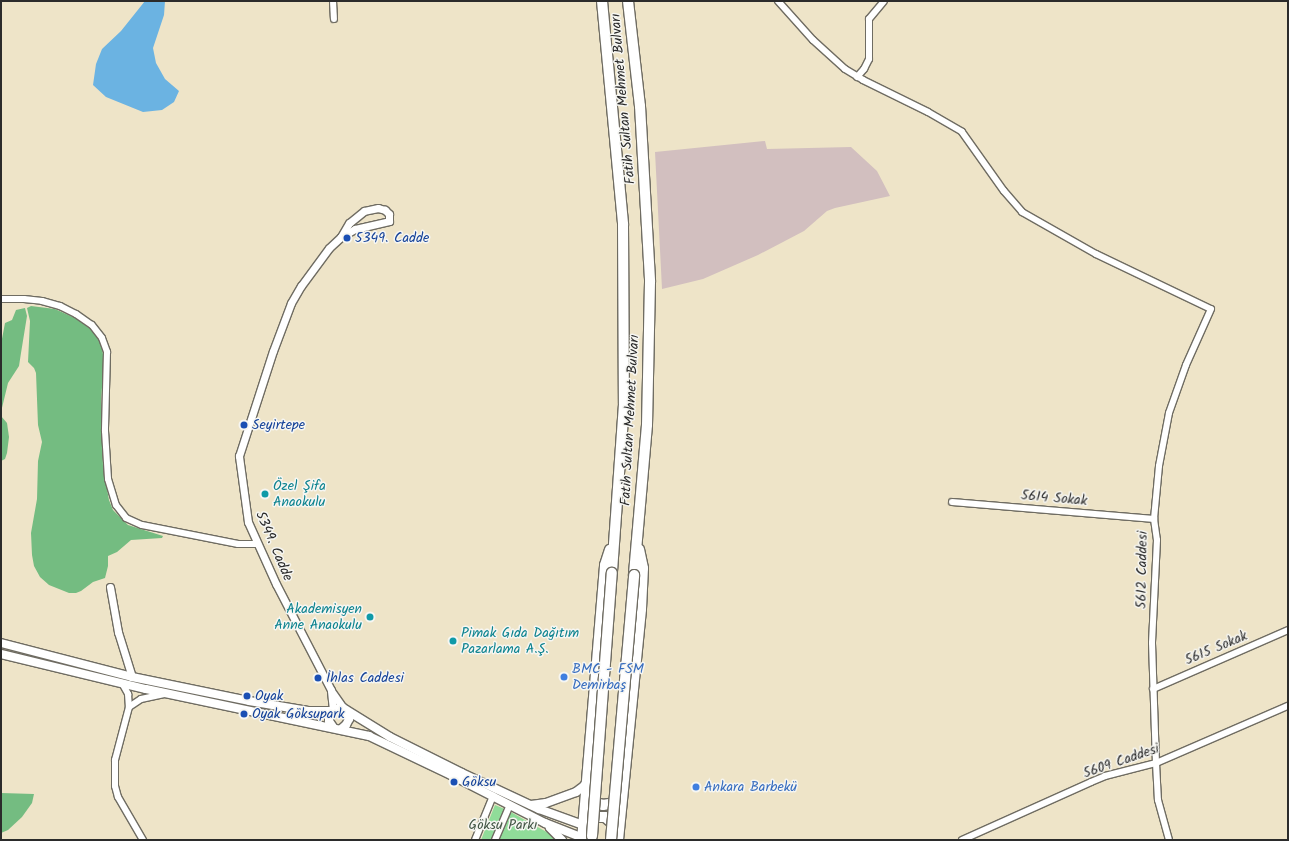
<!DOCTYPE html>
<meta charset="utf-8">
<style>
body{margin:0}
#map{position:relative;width:1289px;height:841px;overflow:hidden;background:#eee4c8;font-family:Kalam,sans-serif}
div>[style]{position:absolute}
.industrial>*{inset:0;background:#d2bfbf}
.green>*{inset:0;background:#90dc99}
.forest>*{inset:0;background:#74bc81}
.water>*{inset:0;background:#6bb3e2}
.roads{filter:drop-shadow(1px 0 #6f6c62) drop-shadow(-1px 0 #6f6c62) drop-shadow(0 1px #6f6c62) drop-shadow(0 -1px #6f6c62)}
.minor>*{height:6px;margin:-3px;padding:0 3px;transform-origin:3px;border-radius:3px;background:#fff}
.tertiary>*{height:7px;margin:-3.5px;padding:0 3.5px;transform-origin:3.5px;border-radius:3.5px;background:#fff}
.secondary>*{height:8px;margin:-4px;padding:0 4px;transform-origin:4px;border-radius:4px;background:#fff}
.trunk>*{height:10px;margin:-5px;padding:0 5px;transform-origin:5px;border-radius:5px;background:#fff}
.bridges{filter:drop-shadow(1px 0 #6f6c62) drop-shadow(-1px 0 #6f6c62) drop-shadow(0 1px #6f6c62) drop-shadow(0 -1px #6f6c62)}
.trunk-bridge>*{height:10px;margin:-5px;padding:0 5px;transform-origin:5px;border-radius:5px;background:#fff}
.dots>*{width:11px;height:11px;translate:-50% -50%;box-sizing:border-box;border:2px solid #f6f6f2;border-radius:50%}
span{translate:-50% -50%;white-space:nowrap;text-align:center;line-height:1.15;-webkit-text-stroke:3px #f6f6f2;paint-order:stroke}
.street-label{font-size:14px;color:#2b2b2b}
.transit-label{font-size:14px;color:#164399}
.left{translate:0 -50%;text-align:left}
.culture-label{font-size:14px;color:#0d838f}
.right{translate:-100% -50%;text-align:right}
.shop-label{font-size:14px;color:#366cbe}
.park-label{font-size:14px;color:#445746}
.frame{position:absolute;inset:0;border:2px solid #2b2b2b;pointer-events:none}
</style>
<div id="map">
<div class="industrial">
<div style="clip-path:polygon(765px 141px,767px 149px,851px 147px,877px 171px,890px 196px,835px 208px,827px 211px,804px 231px,758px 255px,703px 279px,662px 289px,655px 152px)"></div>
</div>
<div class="green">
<div style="clip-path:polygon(495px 805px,507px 810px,561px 840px,481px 840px)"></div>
</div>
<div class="forest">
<div style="clip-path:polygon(31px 306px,55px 309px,77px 319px,93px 331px,101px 344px,104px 359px,101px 402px,103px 466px,109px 500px,113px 510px,128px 525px,163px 536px,162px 538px,131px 540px,117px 552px,108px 556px,108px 566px,105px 578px,93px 582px,81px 591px,76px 593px,69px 593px,49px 585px,40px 577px,34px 566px,32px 555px,31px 533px,37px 499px,38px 461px,42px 442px,38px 425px,36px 373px,34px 368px,28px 362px,30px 321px,27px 308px)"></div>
<div style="clip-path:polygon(25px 308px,27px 316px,21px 353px,19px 366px,8px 383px,1px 412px,1px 344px,5px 323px,12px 320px,16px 310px)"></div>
<div style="clip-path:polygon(1px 416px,7px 423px,9px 437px,7px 453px,5px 459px,1px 461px)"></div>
<div style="clip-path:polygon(1px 793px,34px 794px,32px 803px,22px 817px,8px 830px,1px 833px)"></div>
</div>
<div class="water">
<div style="clip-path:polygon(145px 1px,165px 1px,164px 15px,153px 48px,156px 63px,165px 79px,179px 91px,174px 102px,162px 110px,143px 112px,106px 97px,93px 85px,96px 64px,102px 49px,121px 31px)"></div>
</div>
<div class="roads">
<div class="minor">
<div style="left:333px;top:1px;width:18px;rotate:87deg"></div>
<div style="left:778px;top:1px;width:52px;rotate:48.1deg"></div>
<div style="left:813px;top:40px;width:43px;rotate:42.2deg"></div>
<div style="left:845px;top:69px;width:21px;rotate:31deg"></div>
<div style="left:863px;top:80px;width:72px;rotate:26.2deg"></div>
<div style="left:928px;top:112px;width:39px;rotate:30deg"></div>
<div style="left:962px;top:132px;width:72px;rotate:54.6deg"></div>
<div style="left:1004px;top:191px;width:28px;rotate:49deg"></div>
<div style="left:1022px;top:212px;width:85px;rotate:29.6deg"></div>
<div style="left:1096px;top:254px;width:127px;rotate:25.6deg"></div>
<div style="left:1211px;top:309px;width:61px;rotate:114.1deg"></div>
<div style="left:1186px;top:365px;width:51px;rotate:109.5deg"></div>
<div style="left:1169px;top:413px;width:54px;rotate:100.7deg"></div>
<div style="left:1159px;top:466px;width:53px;rotate:95.4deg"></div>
<div style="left:1154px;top:519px;width:21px;rotate:82deg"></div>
<div style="left:1157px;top:540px;width:103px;rotate:92.8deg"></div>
<div style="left:1152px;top:643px;width:120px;rotate:88.1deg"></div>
<div style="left:1156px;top:763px;width:37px;rotate:87deg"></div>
<div style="left:1158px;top:800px;width:41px;rotate:74.6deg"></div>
<div style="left:857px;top:77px;width:11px;rotate:-49deg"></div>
<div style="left:864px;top:69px;width:11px;rotate:-63deg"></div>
<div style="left:869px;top:59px;width:40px;rotate:-90deg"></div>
<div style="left:869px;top:19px;width:23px;rotate:-50deg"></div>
<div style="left:1px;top:299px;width:23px"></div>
<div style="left:24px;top:299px;width:18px;rotate:6deg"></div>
<div style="left:42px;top:301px;width:19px;rotate:16deg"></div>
<div style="left:60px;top:306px;width:18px;rotate:27deg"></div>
<div style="left:76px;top:314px;width:19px;rotate:35deg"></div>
<div style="left:92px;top:325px;width:16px;rotate:52deg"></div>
<div style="left:102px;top:338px;width:15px;rotate:70deg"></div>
<div style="left:107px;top:352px;width:79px;rotate:91.5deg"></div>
<div style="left:105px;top:431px;width:48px;rotate:86.4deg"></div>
<div style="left:108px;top:479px;width:27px;rotate:73deg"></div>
<div style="left:116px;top:505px;width:16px;rotate:52deg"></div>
<div style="left:126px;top:518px;width:17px;rotate:24deg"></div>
<div style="left:142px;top:525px;width:98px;rotate:11.2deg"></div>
<div style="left:238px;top:544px;width:19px"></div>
<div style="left:952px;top:502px;width:203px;rotate:4.8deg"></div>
<div style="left:122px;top:683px;width:13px;rotate:61deg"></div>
<div style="left:128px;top:694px;width:13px;rotate:86deg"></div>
<div style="left:129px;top:707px;width:55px;rotate:104.8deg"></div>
<div style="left:115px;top:760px;width:26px;rotate:90deg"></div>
<div style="left:115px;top:786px;width:11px;rotate:75deg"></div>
<div style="left:118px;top:797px;width:50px;rotate:59.8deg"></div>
<div style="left:1153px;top:689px;width:147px;rotate:-23.6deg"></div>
<div style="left:129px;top:707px;width:14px;rotate:-34deg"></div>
<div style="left:141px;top:699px;width:25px;rotate:-12deg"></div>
<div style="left:475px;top:840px;width:48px;rotate:-67.8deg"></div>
<div style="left:495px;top:840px;width:38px;rotate:-67deg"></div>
<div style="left:962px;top:840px;width:141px;rotate:-24.2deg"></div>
<div style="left:1091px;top:782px;width:15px;rotate:-23deg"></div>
<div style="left:1105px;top:776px;width:53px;rotate:-14.3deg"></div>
<div style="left:1156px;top:763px;width:144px;rotate:-23.4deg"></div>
</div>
<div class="tertiary">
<div style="left:110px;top:587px;width:46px;rotate:79.9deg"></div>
<div style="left:118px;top:632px;width:47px;rotate:72.7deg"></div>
<div style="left:332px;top:692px;width:19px;rotate:55deg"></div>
<div style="left:333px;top:710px;width:20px;rotate:-96deg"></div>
<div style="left:331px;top:690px;width:119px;rotate:-117.4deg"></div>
<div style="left:276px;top:584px;width:68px;rotate:-114.3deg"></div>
<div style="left:248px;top:522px;width:67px;rotate:-97.8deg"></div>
<div style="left:239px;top:456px;width:110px;rotate:-72.1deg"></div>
<div style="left:273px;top:351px;width:51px;rotate:-69.4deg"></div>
<div style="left:291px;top:303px;width:20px;rotate:-60deg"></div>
<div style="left:301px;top:286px;width:47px;rotate:-53.6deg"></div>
<div style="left:329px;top:248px;width:16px;rotate:-43deg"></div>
<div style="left:341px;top:237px;width:16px;rotate:-30deg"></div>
<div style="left:355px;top:229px;width:35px;rotate:-13deg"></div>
<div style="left:389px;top:221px;width:7px;rotate:-90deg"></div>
<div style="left:389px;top:214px;width:6px;rotate:-135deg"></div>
<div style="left:385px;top:210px;width:7px;rotate:-164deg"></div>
<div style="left:378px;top:208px;width:14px;rotate:168deg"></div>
<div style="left:364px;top:211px;width:19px;rotate:141deg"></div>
<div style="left:349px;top:223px;width:16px;rotate:120deg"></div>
</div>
<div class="secondary">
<div style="left:1px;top:643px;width:135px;rotate:14.5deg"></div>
<div style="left:132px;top:677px;width:119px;rotate:11.6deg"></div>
<div style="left:249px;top:701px;width:60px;rotate:9.6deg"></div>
<div style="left:308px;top:711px;width:23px"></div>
<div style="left:1px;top:654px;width:149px;rotate:13.6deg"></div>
<div style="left:146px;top:689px;width:228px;rotate:11.9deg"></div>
<div style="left:369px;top:736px;width:91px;rotate:25.4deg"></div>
<div style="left:451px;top:775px;width:106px;rotate:27.1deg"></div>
<div style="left:545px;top:823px;width:41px;rotate:21.5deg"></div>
<div style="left:333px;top:727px;width:7px;rotate:-124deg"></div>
<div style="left:329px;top:721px;width:7px;rotate:-90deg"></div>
<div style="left:329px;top:714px;width:7px;rotate:-45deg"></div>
<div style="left:334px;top:709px;width:9px;rotate:-6deg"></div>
<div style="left:343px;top:708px;width:55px;rotate:31.7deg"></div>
<div style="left:390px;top:737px;width:80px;rotate:26.6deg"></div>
<div style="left:462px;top:773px;width:85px;rotate:25.1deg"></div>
<div style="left:539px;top:809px;width:47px;rotate:20deg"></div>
<div style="left:341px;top:729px;width:6px;rotate:-39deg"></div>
<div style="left:346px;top:725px;width:7px;rotate:-63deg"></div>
<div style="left:349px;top:719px;width:9px;rotate:-108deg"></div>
<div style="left:531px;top:805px;width:15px;rotate:-8deg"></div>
<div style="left:546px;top:803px;width:32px;rotate:-20deg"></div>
<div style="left:576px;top:792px;width:10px;rotate:-37deg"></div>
<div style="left:584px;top:786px;width:6px;rotate:-59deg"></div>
<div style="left:550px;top:828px;width:17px;rotate:45deg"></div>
</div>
<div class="trunk">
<div style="left:602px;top:1px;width:225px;rotate:84.6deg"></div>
<div style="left:623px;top:225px;width:179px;rotate:89.7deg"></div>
<div style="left:624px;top:404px;width:169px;rotate:94.1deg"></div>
<div style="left:628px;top:1px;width:106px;rotate:83.5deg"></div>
<div style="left:640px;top:106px;width:176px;rotate:86.7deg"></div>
<div style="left:650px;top:282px;width:143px;rotate:91.2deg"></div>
<div style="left:647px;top:425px;width:151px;rotate:95deg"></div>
<div style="left:589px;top:795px;width:11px;rotate:49deg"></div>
<div style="left:596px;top:803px;width:7px;rotate:16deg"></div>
<div style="left:603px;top:805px;width:11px;rotate:-10deg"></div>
<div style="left:614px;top:803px;width:7px;rotate:-34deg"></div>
<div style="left:587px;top:822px;width:9px;rotate:-32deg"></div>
<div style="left:595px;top:817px;width:10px"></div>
<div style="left:605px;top:817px;width:17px;rotate:40deg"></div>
<div style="left:582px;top:840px;width:276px;rotate:-85.2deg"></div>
<div style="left:605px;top:565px;width:16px;rotate:-72deg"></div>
<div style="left:618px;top:840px;width:232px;rotate:-84.3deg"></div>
<div style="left:641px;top:609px;width:41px;rotate:-87.2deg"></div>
<div style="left:643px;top:568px;width:19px;rotate:-102deg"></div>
</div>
</div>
<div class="bridges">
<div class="trunk-bridge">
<div style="left:592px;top:836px;width:264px;rotate:-85.7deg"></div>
<div style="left:611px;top:840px;width:266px;rotate:-85deg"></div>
</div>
</div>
<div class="dots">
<div style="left:347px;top:238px;background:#1a4fb4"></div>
<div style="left:244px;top:425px;background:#1a4fb4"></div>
<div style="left:265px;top:494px;background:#0f9aa8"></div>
<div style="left:370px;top:617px;background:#0f9aa8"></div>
<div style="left:453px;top:641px;background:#0f9aa8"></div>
<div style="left:564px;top:677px;background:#3f7fe0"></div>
<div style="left:318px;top:678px;background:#1a4fb4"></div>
<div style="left:247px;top:696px;background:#1a4fb4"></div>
<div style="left:244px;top:714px;background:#1a4fb4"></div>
<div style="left:454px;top:782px;background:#1a4fb4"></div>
<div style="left:696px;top:787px;background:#3f7fe0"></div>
</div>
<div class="street-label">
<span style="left:623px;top:99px;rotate:-95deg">Fatih Sultan Mehmet Bulvarı</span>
<span style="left:630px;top:420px;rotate:-87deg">Fatih Sultan Mehmet Bulvarı</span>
<span style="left:1054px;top:498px;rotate:5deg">5614 Sokak</span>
<span style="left:274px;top:546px;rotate:67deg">5349. Cadde</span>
<span style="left:1142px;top:570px;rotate:-89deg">5612 Caddesi</span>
<span style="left:1216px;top:648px;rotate:-23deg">5615 Sokak</span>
<span style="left:1121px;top:761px;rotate:-19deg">5609 Caddesi</span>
</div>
<div class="transit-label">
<span class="left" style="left:355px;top:238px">5349. Cadde</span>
<span class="left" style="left:252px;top:425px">Seyirtepe</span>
<span class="left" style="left:326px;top:678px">İhlas Caddesi</span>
<span class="left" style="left:255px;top:696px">Oyak</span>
<span class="left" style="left:252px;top:714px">Oyak Göksupark</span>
<span class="left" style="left:462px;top:782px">Göksu</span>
</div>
<div class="culture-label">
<span class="left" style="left:273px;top:494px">Özel Şifa<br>Anaokulu</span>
<span class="right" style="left:362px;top:617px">Akademisyen<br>Anne Anaokulu</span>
<span class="left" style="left:461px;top:641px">Pimak Gıda Dağıtım<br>Pazarlama A.Ş.</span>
</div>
<div class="shop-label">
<span class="left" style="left:572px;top:677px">BMC - FSM<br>Demirbaş</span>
<span class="left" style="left:704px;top:787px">Ankara Barbekü</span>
</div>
<div class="park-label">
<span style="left:503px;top:825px">Göksu Parkı</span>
</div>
<div class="frame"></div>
</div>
